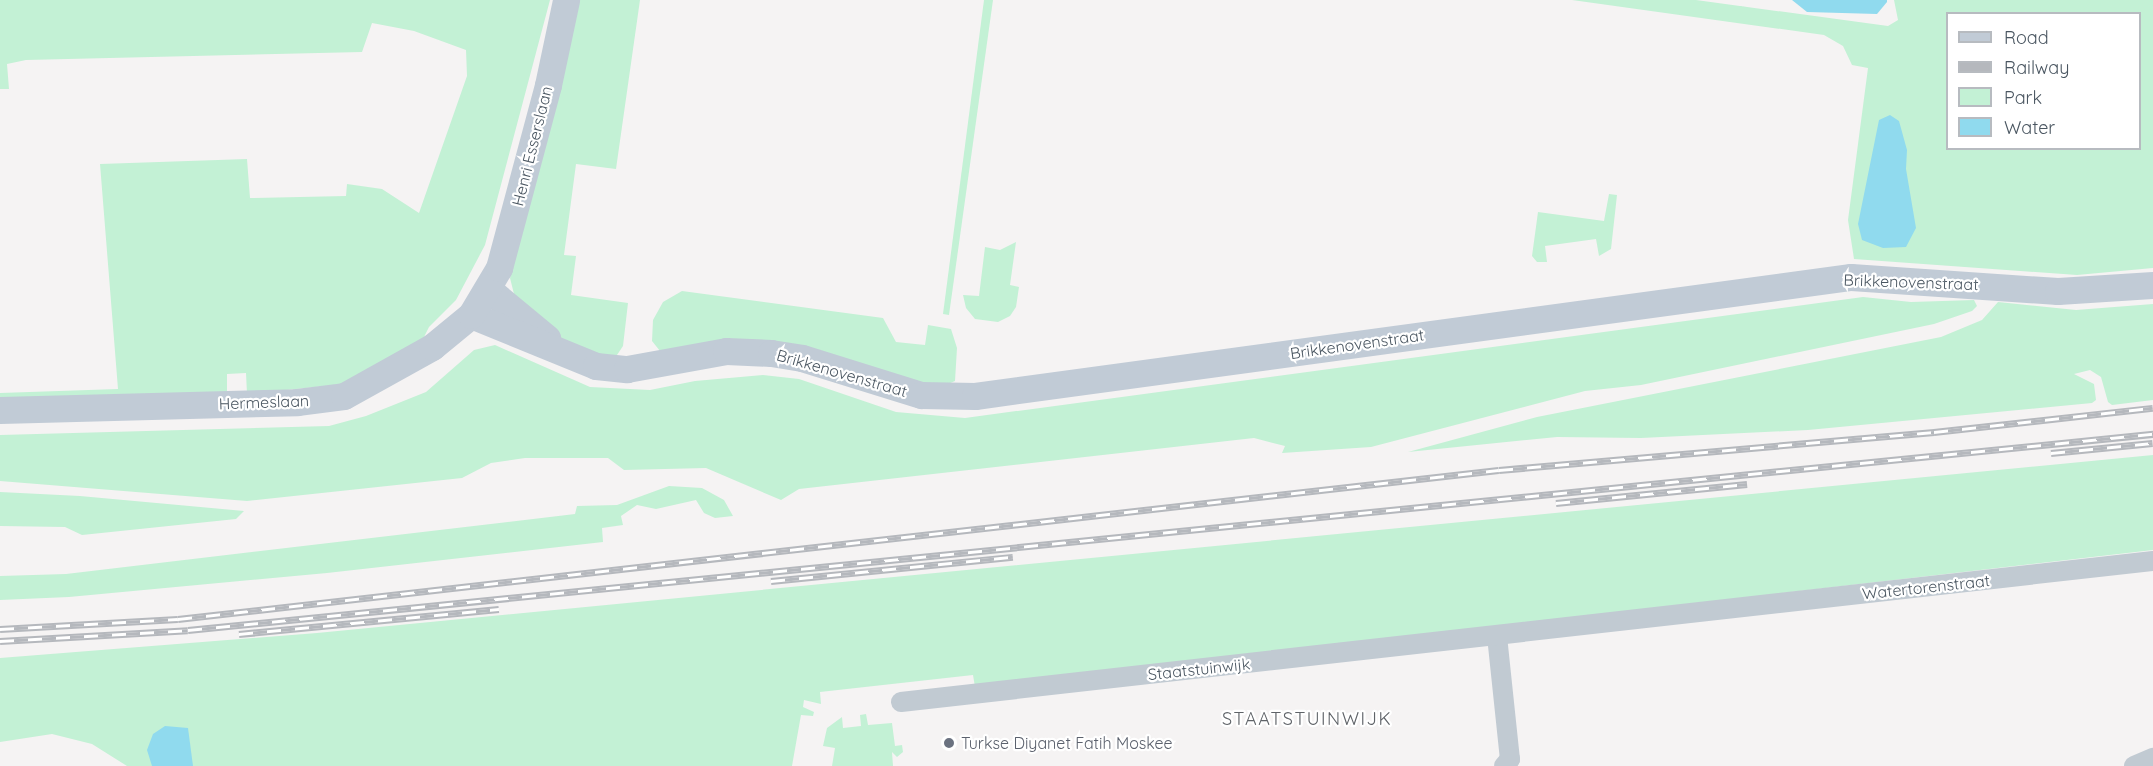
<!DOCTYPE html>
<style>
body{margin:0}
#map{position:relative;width:2153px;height:766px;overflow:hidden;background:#f5f3f3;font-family:Quicksand,sans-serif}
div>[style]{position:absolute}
.green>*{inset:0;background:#c3f1d5}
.water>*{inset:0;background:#90daee}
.street>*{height:20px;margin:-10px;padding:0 10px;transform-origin:10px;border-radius:10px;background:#c1cad2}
.secondary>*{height:27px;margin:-13.5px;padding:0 13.5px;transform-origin:13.5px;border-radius:13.5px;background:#c1cbd6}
.rail>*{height:7px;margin-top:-3.5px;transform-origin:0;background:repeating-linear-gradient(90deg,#fff 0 14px,#b5b8bd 0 28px);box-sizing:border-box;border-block:2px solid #b5b8bd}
.dots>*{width:16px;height:16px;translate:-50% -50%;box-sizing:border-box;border:3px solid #fff;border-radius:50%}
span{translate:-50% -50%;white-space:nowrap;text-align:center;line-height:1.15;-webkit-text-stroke:4.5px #fff;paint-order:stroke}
.street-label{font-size:16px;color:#4a5661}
.worship-label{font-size:16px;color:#5b616d}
.left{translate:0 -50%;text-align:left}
.neighbourhood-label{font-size:18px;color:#5f6368;letter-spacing:1.5px}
.legend{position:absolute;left:1946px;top:12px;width:195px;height:138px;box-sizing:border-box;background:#fff;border:2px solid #b7bbc0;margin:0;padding:8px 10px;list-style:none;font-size:18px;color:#4a5661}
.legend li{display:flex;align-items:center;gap:12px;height:30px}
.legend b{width:30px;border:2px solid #b7bbc0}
</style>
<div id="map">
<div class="green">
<div style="clip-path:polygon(0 0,550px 0,485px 245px,456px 300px,429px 327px,423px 339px,345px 384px,247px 394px,246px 373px,227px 374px,227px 397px,0 401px,0 393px,118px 389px,100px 164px,247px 159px,250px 198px,346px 196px,347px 184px,382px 189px,419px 213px,467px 76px,466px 50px,414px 31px,372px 23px,362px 52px,26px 60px,7px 64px,9px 89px,0 89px)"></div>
<div style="clip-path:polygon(580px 0,640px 0,616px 169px,576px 164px,564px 255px,576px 256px,571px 295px,628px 303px,623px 346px,615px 358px,581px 350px,548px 331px,515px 298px,510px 278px)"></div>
<div style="clip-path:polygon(984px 0,993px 0,949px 315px,943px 314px)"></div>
<div style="clip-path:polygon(evenodd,1572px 0,1696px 0,1888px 26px,1898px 20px,1894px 0,2153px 0,2153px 268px,2077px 275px,1854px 259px,1848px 220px,1868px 68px,1852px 65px,1843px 46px,1824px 35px,1572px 0,1948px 14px,2140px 14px,2140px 148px,1948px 148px,1948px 14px)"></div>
<div style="clip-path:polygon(1609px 194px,1617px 195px,1611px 249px,1599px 256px,1596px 239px,1545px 246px,1547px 262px,1537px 262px,1532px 256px,1538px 212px,1604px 221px)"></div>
<div style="clip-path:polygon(1016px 242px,1010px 285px,1019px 287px,1016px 307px,1010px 316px,998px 322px,975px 319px,966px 308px,963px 295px,979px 296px,985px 247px,1000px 250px)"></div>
<div style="clip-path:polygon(682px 291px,883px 318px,896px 342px,925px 345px,928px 325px,951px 329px,957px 348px,955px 381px,948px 384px,918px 383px,660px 351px,652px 341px,653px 320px,663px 302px)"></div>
<div style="clip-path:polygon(1863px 297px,1911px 302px,1974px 300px,1977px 306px,1972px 311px,1934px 324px,1641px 385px,1585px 391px,1371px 447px,1282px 453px,1285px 446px,1254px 438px,799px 489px,781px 500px,706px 468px,624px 470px,608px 458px,525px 458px,491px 463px,462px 478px,247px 501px,0 481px,0 435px,329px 426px,366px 416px,426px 392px,474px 350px,495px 345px,590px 387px,650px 390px,695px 381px,763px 375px,799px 379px,896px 412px,965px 418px)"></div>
<div style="clip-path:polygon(1998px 302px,2076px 310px,2153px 304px,2153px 400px,2112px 405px,2108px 402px,2101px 377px,2090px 370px,2074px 374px,2094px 384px,2096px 400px,2092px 403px,1808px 430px,1641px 438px,1557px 437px,1408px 452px,1537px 417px,1941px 337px,1982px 320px)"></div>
<div style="clip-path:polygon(2153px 455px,2153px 550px,975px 687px,973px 675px,820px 692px,821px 704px,804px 700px,803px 707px,814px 712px,813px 716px,801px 715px,792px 766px,127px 766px,92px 744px,52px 734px,0 742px,0 658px,317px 633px)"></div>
<div style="clip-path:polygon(669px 486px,702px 488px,724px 500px,733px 516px,715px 518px,704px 513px,696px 500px,656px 509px,637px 505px,621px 516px,623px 525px,602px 528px,603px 542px,327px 573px,69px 597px,0 600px,0 576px,66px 574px,575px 514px,577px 506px,617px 505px)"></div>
<div style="clip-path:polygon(0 492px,80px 496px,244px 511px,236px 519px,82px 535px,65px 527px,0 526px)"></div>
<div style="clip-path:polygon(866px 714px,868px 725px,892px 723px,895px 746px,902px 745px,903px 752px,897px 757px,892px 752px,893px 766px,832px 766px,835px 748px,823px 746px,827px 728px,842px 717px,843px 728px,861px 726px,860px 715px)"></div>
</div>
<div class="water">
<div style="clip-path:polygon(1792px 0,1887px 0,1887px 2px,1877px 14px,1807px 12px)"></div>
<div style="clip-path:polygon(1890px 115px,1899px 121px,1907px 150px,1906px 169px,1916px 228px,1906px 247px,1883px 248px,1862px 240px,1858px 224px,1879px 120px)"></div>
<div style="clip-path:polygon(165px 726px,188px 728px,193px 766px,152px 766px,147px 750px,153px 734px)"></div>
</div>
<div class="street">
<div style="left:1497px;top:636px;width:124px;rotate:84deg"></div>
<div style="left:1510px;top:759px;width:9px;rotate:131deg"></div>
<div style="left:901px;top:702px;width:1260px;rotate:-6.43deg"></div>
<div style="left:2134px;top:766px;width:21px;rotate:-23deg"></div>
</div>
<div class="secondary">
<div style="left:488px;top:289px;width:77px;rotate:39.7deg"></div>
<div style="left:471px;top:315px;width:135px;rotate:22.2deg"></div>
<div style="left:596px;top:366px;width:31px;rotate:6deg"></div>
<div style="left:627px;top:369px;width:101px;rotate:-10.3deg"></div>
<div style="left:726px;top:351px;width:45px;rotate:2.5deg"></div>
<div style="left:771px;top:353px;width:31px;rotate:9deg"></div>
<div style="left:802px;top:358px;width:125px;rotate:17.3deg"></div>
<div style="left:921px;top:395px;width:54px;rotate:1.1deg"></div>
<div style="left:975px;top:396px;width:884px;rotate:-7.74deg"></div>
<div style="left:1851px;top:277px;width:207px;rotate:3.9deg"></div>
<div style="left:2058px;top:291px;width:95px;rotate:-3.6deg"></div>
<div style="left:0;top:410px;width:297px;rotate:-1.5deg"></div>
<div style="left:297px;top:402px;width:47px;rotate:-7.3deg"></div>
<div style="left:344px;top:396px;width:101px;rotate:-29.1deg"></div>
<div style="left:432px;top:347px;width:50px;rotate:-39.4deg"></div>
<div style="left:471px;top:315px;width:55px;rotate:-59.2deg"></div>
<div style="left:499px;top:268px;width:189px;rotate:-75deg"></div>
<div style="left:548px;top:85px;width:87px;rotate:-78deg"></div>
</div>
<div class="rail">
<div style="left:2051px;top:453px;width:102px;rotate:-5.6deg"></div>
<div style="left:1556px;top:503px;width:192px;rotate:-5.7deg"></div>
<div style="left:771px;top:581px;width:243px;rotate:-5.7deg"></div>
<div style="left:0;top:629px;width:178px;rotate:-3.2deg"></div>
<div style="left:178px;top:619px;width:1329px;rotate:-6.44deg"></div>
<div style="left:1499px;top:470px;width:437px;rotate:-5deg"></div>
<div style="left:1934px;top:432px;width:220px;rotate:-6.3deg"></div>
<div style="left:239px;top:634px;width:261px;rotate:-5.5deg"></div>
<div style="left:0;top:641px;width:188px;rotate:-3.3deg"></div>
<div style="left:188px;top:630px;width:1975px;rotate:-5.7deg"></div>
</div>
<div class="dots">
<div style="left:949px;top:743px;background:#6b7280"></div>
</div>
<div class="street-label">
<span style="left:532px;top:146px;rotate:-76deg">Henri Esserslaan</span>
<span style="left:1911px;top:282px;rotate:2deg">Brikkenovenstraat</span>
<span style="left:1357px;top:344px;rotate:-8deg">Brikkenovenstraat</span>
<span style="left:842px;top:373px;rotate:16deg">Brikkenovenstraat</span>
<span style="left:264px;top:402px;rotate:-2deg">Hermeslaan</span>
<span style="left:1926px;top:587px;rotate:-6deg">Watertorenstraat</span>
<span style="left:1199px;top:669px;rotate:-6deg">Staatstuinwijk</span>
</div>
<div class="worship-label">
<span class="left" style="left:961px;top:743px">Turkse Diyanet Fatih Moskee</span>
</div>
<div class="neighbourhood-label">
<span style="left:1307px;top:719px">STAATSTUINWIJK</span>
</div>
<ul class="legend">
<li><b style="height:8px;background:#c1cbd6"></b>Road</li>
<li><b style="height:8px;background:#b5b8bd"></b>Railway</li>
<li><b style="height:16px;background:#c3f1d5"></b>Park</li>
<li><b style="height:16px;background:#90daee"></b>Water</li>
</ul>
</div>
